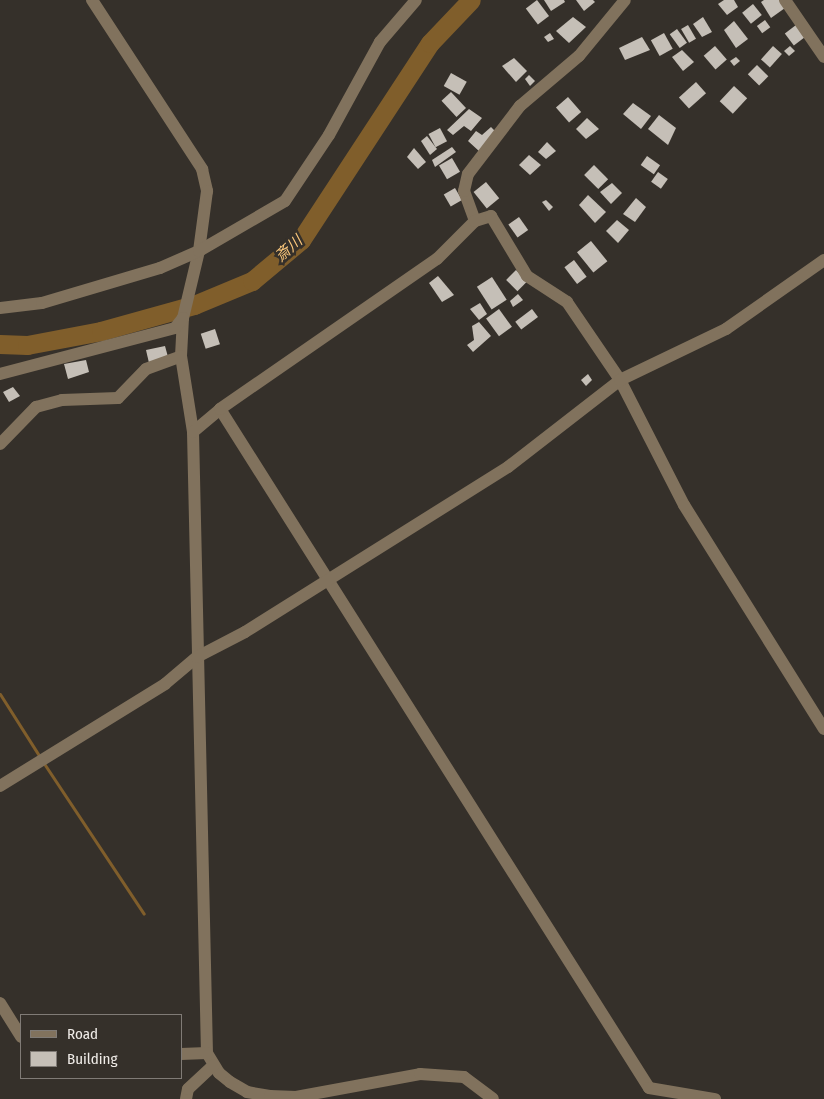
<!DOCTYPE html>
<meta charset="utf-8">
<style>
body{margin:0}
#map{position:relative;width:824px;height:1099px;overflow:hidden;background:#35302a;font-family:"Fira Sans Condensed","Noto Sans JP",sans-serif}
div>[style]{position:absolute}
.stream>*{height:3px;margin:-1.5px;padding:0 1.5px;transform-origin:1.5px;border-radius:1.5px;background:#805e2b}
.river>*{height:19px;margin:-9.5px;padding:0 9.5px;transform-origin:9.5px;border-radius:9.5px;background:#805e2b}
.building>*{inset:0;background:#c5bfb7;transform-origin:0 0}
.minor>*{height:12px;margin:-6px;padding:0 6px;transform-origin:6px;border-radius:6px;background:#81725d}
span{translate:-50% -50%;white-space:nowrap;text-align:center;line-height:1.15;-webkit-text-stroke:5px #35302a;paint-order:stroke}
.water-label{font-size:15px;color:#fcc87c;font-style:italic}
.legend{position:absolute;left:20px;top:1014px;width:162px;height:65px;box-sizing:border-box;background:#35302a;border:1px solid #807b76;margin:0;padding:6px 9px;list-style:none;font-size:15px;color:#f0ece8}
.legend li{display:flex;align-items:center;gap:10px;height:25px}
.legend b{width:25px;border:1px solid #807b76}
</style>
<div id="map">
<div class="stream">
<div style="left:0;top:694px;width:75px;rotate:57.6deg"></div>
<div style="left:43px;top:762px;width:182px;rotate:56.4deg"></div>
</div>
<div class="river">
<div style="left:0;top:344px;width:27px;rotate:2deg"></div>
<div style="left:27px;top:345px;width:75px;rotate:-10.7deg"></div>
<div style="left:101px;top:331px;width:97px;rotate:-15.6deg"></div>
<div style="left:194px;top:305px;width:63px;rotate:-22.5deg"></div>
<div style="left:252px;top:281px;width:64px;rotate:-39.9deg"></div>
<div style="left:301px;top:240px;width:235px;rotate:-56.8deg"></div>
<div style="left:430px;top:43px;width:59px;rotate:-46.4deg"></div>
</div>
<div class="building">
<div style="left:537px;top:0;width:20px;height:14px;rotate:53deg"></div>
<div style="clip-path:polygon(544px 0,564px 0,565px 2px,551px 11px)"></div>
<div style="clip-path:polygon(576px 0,593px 0,595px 2px,584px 11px)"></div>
<div style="clip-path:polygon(724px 0,734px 0,738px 7px,727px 15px,718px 4px)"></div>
<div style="clip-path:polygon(764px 0,779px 0,785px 8px,771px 18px,761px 2px)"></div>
<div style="left:753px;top:4px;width:14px;height:14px;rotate:51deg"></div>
<div style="clip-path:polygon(573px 17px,586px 27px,569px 43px,556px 31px)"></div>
<div style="clip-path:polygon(703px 17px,712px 32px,702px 37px,693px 24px)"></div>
<div style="left:765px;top:20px;width:9px;height:10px;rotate:54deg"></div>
<div style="clip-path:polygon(734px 21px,748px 39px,736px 48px,724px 30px)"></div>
<div style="left:688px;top:25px;width:16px;height:8px;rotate:60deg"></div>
<div style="left:796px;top:25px;width:15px;height:14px;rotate:53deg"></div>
<div style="left:677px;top:29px;width:17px;height:9px;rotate:54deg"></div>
<div style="clip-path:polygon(550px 33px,554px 39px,548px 42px,544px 37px)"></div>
<div style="left:664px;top:33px;width:18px;height:15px;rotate:61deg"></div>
<div style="clip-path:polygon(642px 37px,650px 50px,625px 60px,619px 48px)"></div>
<div style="left:715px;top:46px;width:18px;height:15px;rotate:49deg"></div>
<div style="left:773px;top:46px;width:12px;height:18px;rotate:42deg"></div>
<div style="clip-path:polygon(790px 46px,795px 51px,789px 56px,784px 51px)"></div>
<div style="clip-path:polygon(682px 50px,694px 62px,683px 71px,672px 57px)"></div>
<div style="clip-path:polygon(736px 57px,740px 61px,734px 66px,730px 61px)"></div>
<div style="clip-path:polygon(514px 58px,527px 71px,516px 82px,502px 66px)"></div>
<div style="left:757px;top:65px;width:16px;height:13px;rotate:45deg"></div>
<div style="left:451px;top:73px;width:18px;height:15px;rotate:29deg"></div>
<div style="clip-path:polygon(529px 75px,535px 81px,530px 86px,525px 79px)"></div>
<div style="left:696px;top:82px;width:15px;height:23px;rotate:48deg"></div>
<div style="left:734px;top:86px;width:18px;height:21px;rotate:43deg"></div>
<div style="left:451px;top:92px;width:22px;height:13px;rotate:47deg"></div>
<div style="left:568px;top:97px;width:20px;height:16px;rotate:49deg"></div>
<div style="clip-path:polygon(633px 103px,651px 116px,641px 129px,623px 114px)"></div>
<div style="clip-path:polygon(469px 109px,482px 118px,471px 131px,464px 126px,453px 135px,447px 130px)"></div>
<div style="clip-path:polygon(659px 115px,676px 128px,668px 145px,648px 129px)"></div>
<div style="clip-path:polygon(587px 118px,599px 129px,586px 139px,576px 129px)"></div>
<div style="clip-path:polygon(491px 127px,497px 133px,480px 152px,468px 141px,476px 131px,482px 135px)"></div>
<div style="left:440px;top:128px;width:15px;height:13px;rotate:62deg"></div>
<div style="clip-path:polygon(427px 136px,437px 149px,430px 155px,421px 141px)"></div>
<div style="clip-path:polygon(547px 142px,556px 151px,546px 159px,538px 152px)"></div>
<div style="clip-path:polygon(452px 147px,456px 152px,435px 167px,432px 160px)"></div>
<div style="clip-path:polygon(414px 148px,426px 162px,418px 169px,407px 157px)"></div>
<div style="clip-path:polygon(529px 155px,541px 165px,530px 175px,519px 165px)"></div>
<div style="left:647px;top:156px;width:16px;height:11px;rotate:35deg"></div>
<div style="left:452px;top:158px;width:16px;height:15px;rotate:60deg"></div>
<div style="left:594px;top:165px;width:20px;height:14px;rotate:45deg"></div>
<div style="left:658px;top:172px;width:12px;height:12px;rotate:35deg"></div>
<div style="left:486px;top:182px;width:21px;height:16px;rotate:51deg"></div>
<div style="clip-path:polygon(612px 183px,622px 193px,611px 204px,600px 192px)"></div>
<div style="left:455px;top:188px;width:14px;height:13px;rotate:60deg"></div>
<div style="clip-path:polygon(588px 195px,606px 212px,595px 223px,579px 205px)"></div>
<div style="clip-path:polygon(636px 198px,646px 207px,635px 222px,623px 214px)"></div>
<div style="clip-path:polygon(546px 200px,553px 207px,549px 211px,542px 202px)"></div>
<div style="left:519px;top:217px;width:16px;height:13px;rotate:55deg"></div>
<div style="clip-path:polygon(617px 220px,629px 230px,618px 243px,606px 231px)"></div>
<div style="left:591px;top:241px;width:26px;height:18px;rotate:51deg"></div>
<div style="left:574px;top:260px;width:21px;height:12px;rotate:53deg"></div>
<div style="left:516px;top:270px;width:16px;height:14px;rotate:45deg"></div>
<div style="clip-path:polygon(438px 276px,454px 295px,442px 302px,429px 283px)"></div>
<div style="left:492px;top:277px;width:27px;height:18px;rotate:57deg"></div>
<div style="clip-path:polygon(518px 294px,523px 300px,513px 307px,510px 301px)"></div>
<div style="clip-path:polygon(480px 303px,487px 314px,479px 320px,470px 309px)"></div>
<div style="left:499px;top:309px;width:22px;height:16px;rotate:54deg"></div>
<div style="left:532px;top:309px;width:10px;height:21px;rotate:53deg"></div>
<div style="clip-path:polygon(479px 322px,491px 336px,473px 352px,467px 345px,474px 340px,472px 326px)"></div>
<div style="left:215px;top:329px;width:16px;height:15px;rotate:72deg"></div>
<div style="clip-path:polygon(165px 346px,168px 357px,149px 363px,146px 350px)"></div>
<div style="clip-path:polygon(86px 360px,89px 372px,68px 379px,64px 364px)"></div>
<div style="clip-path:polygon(588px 374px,592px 380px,586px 386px,581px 380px)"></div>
<div style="clip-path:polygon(13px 387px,20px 396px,9px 402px,3px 392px)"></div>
</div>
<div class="minor">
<div style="left:92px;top:0;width:202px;rotate:56.9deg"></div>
<div style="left:202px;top:169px;width:23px;rotate:77deg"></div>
<div style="left:207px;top:191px;width:61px;rotate:97.6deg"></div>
<div style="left:199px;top:251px;width:69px;rotate:103.4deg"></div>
<div style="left:183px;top:318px;width:38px;rotate:93deg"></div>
<div style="left:181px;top:356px;width:77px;rotate:81deg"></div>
<div style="left:193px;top:432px;width:621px;rotate:88.71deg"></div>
<div style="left:207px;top:1053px;width:23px;rotate:59deg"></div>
<div style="left:219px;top:1073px;width:14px;rotate:39deg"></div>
<div style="left:230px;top:1082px;width:20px;rotate:30deg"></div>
<div style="left:247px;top:1092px;width:23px;rotate:10deg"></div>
<div style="left:270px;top:1096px;width:26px;rotate:2deg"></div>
<div style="left:296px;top:1097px;width:126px;rotate:-10.5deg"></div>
<div style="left:420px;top:1074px;width:44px;rotate:3.9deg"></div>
<div style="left:464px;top:1077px;width:36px;rotate:37deg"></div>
<div style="left:785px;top:0;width:69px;rotate:55.6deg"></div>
<div style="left:475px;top:221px;width:32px;rotate:-110deg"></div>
<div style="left:464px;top:191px;width:17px;rotate:-77deg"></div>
<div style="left:468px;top:174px;width:86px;rotate:-52.6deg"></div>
<div style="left:520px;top:106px;width:77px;rotate:-40.3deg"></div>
<div style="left:579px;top:56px;width:72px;rotate:-50.6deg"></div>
<div style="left:0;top:308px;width:42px;rotate:-6.8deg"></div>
<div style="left:42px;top:303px;width:123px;rotate:-16.5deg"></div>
<div style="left:160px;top:268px;width:43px;rotate:-23.6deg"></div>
<div style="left:199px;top:251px;width:99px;rotate:-30.2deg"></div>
<div style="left:285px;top:201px;width:79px;rotate:-56.3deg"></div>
<div style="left:329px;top:135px;width:106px;rotate:-61.3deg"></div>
<div style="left:380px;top:42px;width:55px;rotate:-49.4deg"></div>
<div style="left:0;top:374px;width:181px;rotate:-14.7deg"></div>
<div style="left:175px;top:328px;width:13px;rotate:-51deg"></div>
<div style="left:220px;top:409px;width:803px;rotate:57.71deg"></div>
<div style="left:649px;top:1088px;width:67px;rotate:9.5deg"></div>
<div style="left:193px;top:432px;width:35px;rotate:-40deg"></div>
<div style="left:220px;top:409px;width:264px;rotate:-34.7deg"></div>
<div style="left:437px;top:259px;width:54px;rotate:-45deg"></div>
<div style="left:475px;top:221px;width:17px;rotate:-17deg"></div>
<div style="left:491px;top:216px;width:70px;rotate:59deg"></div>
<div style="left:527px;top:276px;width:48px;rotate:33deg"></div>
<div style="left:567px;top:302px;width:94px;rotate:55.8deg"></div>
<div style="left:620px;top:380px;width:140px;rotate:62.9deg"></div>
<div style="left:684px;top:505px;width:264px;rotate:58deg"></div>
<div style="left:0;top:444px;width:52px;rotate:-45.8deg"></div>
<div style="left:36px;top:407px;width:27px;rotate:-15deg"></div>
<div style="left:62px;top:400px;width:56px;rotate:-2deg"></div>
<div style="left:118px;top:398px;width:40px;rotate:-46deg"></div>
<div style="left:146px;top:369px;width:37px;rotate:-20deg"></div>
<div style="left:0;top:786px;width:194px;rotate:-31.7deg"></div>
<div style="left:165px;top:684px;width:42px;rotate:-40.2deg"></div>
<div style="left:197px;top:657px;width:54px;rotate:-27.5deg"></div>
<div style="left:245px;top:632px;width:310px;rotate:-32.1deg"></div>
<div style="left:508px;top:467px;width:142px;rotate:-37.8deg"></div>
<div style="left:620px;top:380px;width:118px;rotate:-25.7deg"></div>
<div style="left:726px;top:329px;width:120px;rotate:-35.1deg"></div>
<div style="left:0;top:1003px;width:40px;rotate:58deg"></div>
<div style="left:181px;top:1054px;width:26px;rotate:-2deg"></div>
<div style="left:186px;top:1099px;width:10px;rotate:-79deg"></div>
<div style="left:188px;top:1089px;width:35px;rotate:-43deg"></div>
</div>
<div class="water-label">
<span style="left:289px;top:249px;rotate:-42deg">斎川</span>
</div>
<ul class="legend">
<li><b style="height:6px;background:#81725d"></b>Road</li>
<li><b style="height:14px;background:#c5bfb7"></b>Building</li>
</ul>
</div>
